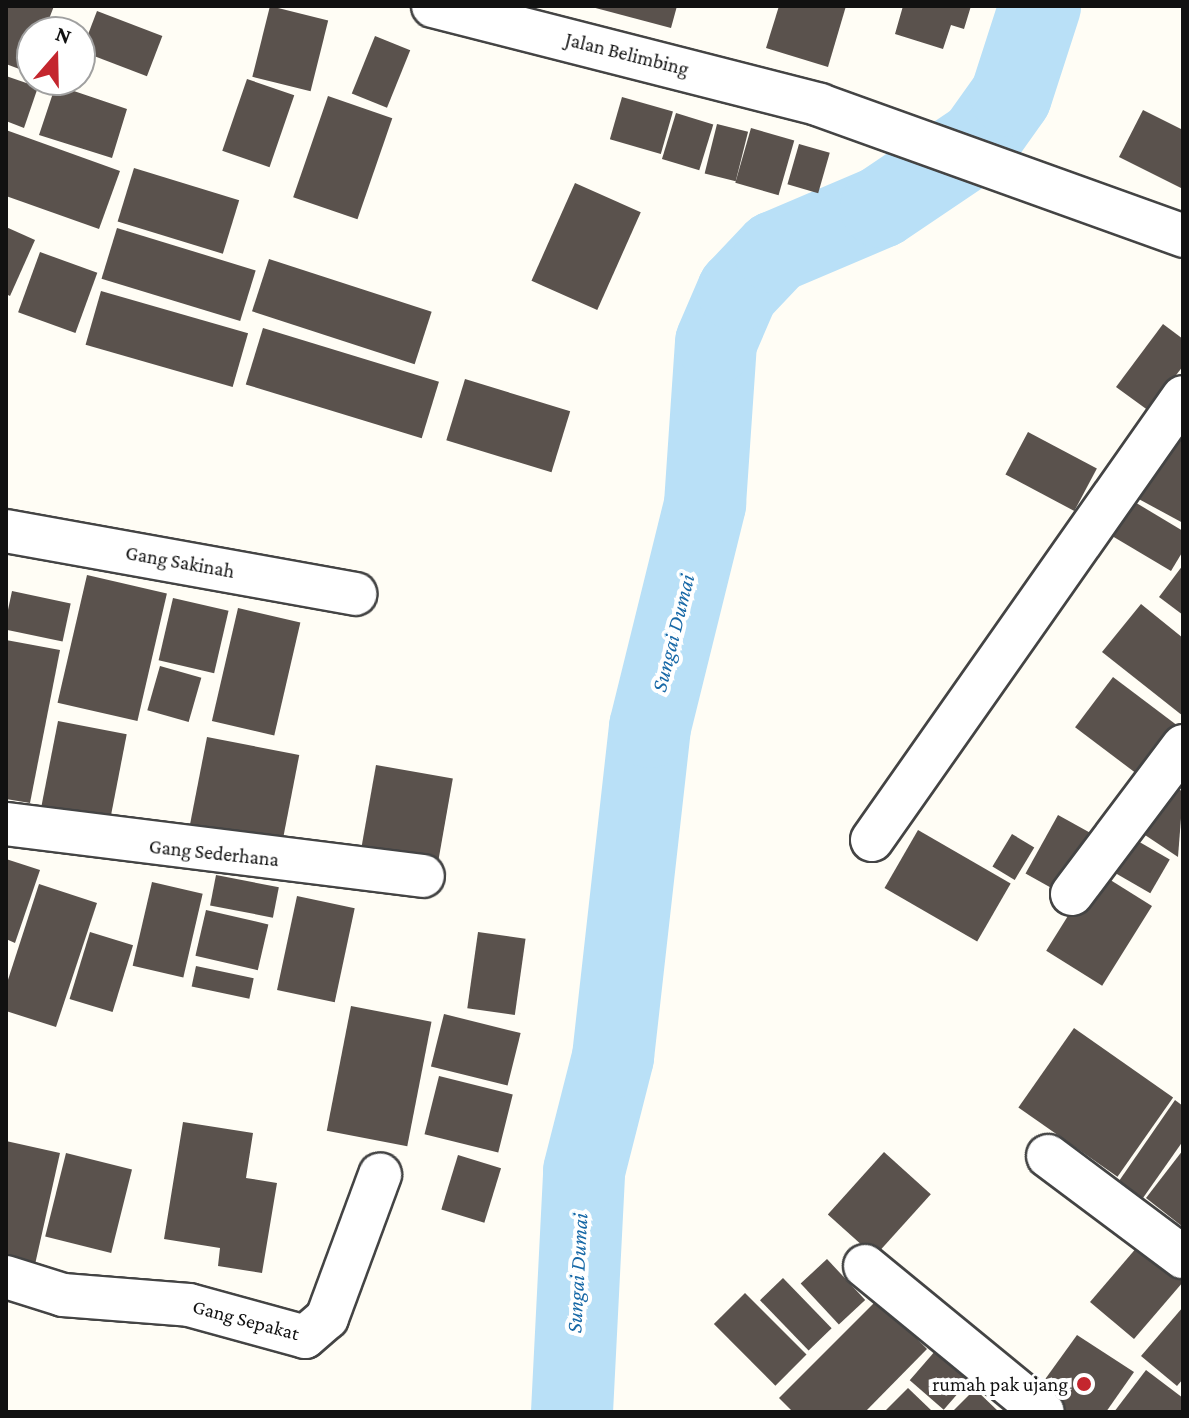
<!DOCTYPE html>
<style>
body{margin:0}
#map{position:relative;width:1189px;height:1418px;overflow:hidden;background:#fffdf5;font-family:"Crimson Pro",serif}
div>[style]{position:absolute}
.river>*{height:82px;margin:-41px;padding:0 41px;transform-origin:41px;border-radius:41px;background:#b9e0f7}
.building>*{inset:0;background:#5a524d;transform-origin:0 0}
.roads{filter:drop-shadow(2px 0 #444) drop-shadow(-2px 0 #444) drop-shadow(0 2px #444) drop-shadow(0 -2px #444)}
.street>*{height:42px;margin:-21px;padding:0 21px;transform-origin:21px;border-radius:21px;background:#fff}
.dots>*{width:22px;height:22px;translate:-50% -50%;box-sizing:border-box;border:4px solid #fff;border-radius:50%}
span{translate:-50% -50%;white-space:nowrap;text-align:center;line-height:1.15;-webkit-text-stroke:8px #fff;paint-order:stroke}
.street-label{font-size:20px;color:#111}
.poi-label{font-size:20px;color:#111}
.right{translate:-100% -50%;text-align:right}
.water-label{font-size:22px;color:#1768a6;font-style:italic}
.frame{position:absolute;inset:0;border:8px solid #111;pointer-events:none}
.north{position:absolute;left:16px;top:16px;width:80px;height:80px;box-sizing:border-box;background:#fff;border:2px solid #a0a0a0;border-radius:50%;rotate:20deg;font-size:22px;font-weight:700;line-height:32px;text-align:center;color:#111}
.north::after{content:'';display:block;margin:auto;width:28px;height:36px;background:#c4262e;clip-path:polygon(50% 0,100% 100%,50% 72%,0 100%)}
</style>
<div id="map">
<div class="river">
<div style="left:572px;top:1412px;width:241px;rotate:-87.1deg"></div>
<div style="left:584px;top:1171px;width:118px;rotate:-75.7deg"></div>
<div style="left:613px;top:1057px;width:332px;rotate:-83.6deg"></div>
<div style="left:650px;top:727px;width:230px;rotate:-76.1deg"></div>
<div style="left:705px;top:504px;width:162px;rotate:-86.1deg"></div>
<div style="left:716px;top:342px;width:56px;rotate:-66.7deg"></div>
<div style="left:738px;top:291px;width:54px;rotate:-46.5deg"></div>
<div style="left:775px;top:252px;width:115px;rotate:-23deg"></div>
<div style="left:881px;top:207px;width:118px;rotate:-34deg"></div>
<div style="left:979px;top:141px;width:55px;rotate:-54.6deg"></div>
<div style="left:1011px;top:96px;width:95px;rotate:-72.1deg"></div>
</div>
<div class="building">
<div style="clip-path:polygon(6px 6px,54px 6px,44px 32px,32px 32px,30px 73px,6px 64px)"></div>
<div style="left:270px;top:6px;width:60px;height:73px;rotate:14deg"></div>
<div style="clip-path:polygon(588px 6px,677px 6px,671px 28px)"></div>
<div style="clip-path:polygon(779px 6px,846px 6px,828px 67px,766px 48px)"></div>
<div style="clip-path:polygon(903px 6px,971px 6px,964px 29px,951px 25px,943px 49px,895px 34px)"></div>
<div style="left:97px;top:11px;width:70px;height:43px;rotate:21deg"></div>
<div style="left:375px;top:36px;width:38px;height:62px;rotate:22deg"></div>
<div style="clip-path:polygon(6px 76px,38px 87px,24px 128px,6px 121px)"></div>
<div style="left:247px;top:79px;width:50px;height:76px;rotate:19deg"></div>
<div style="clip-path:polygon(45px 80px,68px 80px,65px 88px,127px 109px,112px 158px,39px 135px,56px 84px)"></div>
<div style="left:328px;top:96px;width:68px;height:107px;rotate:19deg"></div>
<div style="left:622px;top:97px;width:53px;height:44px;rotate:16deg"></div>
<div style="clip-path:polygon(1143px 110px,1183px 130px,1183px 189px,1119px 157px)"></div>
<div style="left:676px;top:113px;width:39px;height:48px;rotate:17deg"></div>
<div style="left:717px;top:124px;width:32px;height:51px;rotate:14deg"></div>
<div style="left:751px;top:128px;width:45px;height:57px;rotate:16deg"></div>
<div style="clip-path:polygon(6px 130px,120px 171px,99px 229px,6px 196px)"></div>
<div style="left:799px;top:144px;width:32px;height:42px;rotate:16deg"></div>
<div style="left:134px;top:168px;width:110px;height:56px;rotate:17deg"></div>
<div style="left:575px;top:183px;width:72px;height:107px;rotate:24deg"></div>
<div style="clip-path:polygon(6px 227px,35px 240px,10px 296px,6px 294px)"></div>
<div style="left:117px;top:228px;width:145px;height:53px;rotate:17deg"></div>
<div style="left:40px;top:252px;width:61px;height:64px;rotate:20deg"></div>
<div style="left:269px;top:259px;width:171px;height:55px;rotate:18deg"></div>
<div style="left:101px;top:291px;width:153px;height:56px;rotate:16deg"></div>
<div style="clip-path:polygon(1163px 324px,1183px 339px,1183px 366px,1149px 411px,1116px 387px)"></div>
<div style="left:263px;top:328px;width:184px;height:59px;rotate:17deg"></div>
<div style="left:465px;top:379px;width:110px;height:64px;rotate:17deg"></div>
<div style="left:1028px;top:432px;width:78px;height:48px;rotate:28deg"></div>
<div style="clip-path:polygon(1183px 432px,1183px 523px,1135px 497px)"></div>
<div style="clip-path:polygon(1123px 495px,1183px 531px,1183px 551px,1171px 571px,1102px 530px)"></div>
<div style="clip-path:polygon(1183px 565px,1183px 615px,1159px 597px)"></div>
<div style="left:87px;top:575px;width:82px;height:131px;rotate:13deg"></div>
<div style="left:12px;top:591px;width:60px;height:39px;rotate:12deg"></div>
<div style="left:173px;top:598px;width:57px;height:64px;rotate:13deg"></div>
<div style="clip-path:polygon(1141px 604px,1183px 638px,1183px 716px,1102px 652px)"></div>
<div style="left:238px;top:608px;width:64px;height:116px;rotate:13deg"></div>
<div style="clip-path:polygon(6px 640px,60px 650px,30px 803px,6px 799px)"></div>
<div style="left:160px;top:666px;width:43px;height:46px;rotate:16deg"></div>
<div style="left:1113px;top:677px;width:88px;height:63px;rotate:37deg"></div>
<div style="left:58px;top:721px;width:70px;height:92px;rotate:11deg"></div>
<div style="left:207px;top:737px;width:94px;height:97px;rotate:11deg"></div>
<div style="left:376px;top:765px;width:78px;height:91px;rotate:10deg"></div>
<div style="clip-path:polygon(1161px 777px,1183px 792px,1178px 857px,1130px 825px)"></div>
<div style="left:1058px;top:815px;width:45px;height:67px;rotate:29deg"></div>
<div style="left:918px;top:830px;width:107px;height:67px;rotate:30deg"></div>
<div style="left:1012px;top:834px;width:26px;height:38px;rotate:31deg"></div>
<div style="left:1136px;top:840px;width:39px;height:39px;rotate:30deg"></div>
<div style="clip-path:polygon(6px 859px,40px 870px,15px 943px,6px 939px)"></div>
<div style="left:1096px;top:871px;width:66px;height:94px;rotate:32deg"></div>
<div style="left:216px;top:875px;width:64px;height:31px;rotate:11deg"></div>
<div style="left:152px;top:882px;width:52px;height:86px;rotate:13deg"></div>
<div style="clip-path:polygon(39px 884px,97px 903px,56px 1027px,6px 1011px,6px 986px)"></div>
<div style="left:297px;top:896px;width:59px;height:96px;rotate:12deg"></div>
<div style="left:206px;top:910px;width:64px;height:47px;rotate:13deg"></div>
<div style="left:90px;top:932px;width:45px;height:70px;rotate:17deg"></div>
<div style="left:478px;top:932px;width:48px;height:77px;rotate:8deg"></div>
<div style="left:196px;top:966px;width:59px;height:21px;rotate:12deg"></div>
<div style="left:351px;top:1006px;width:82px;height:127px;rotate:11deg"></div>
<div style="left:444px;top:1014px;width:79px;height:54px;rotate:14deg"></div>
<div style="left:1074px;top:1028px;width:121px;height:97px;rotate:35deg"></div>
<div style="left:439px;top:1076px;width:76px;height:60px;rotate:14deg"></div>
<div style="clip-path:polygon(1175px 1100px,1183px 1106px,1183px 1141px,1143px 1198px,1119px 1181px)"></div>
<div style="clip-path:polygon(183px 1122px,253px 1133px,246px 1178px,277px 1183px,262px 1273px,218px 1266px,220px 1248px,164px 1239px)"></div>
<div style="clip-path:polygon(6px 1141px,60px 1153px,34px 1269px,6px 1262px)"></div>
<div style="clip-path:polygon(1183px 1150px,1183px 1227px,1146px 1198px)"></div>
<div style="left:884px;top:1152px;width:63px;height:84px;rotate:42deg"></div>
<div style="left:66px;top:1153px;width:68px;height:86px;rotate:14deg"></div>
<div style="left:458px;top:1155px;width:45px;height:57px;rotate:17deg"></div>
<div style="clip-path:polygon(1144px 1239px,1183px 1272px,1183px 1282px,1134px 1339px,1090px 1302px)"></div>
<div style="left:827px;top:1259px;width:56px;height:36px;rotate:47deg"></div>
<div style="left:783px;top:1278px;width:70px;height:32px;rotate:46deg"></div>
<div style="left:745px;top:1293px;width:87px;height:44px;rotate:45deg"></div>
<div style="clip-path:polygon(878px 1299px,927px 1349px,865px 1412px,793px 1412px,779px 1398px)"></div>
<div style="clip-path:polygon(1183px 1307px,1183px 1379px,1177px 1386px,1141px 1356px)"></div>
<div style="clip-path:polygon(1077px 1335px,1134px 1372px,1106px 1412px,1053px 1412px,1033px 1396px)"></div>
<div style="left:936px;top:1350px;width:45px;height:40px;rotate:41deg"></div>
<div style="clip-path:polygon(1146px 1370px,1183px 1398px,1182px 1412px,1114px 1412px)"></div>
<div style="clip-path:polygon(908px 1388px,933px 1412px,884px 1412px)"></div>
<div style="clip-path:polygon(975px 1389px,999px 1412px,952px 1412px)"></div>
</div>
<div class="roads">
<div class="street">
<div style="left:433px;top:6px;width:399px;rotate:14.3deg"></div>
<div style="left:820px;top:105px;width:386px;rotate:19.8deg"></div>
<div style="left:6px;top:531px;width:355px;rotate:10.2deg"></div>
<div style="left:6px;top:824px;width:420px;rotate:7.1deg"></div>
<div style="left:872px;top:840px;width:541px;rotate:-54.93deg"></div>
<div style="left:1072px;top:894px;width:185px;rotate:-53.1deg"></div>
<div style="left:1048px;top:1156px;width:169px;rotate:36.8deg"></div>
<div style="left:865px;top:1266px;width:230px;rotate:39.4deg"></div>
<div style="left:6px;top:1277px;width:60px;rotate:17.5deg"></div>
<div style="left:63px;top:1295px;width:126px;rotate:4.5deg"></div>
<div style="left:189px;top:1305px;width:120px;rotate:15.4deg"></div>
<div style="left:305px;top:1337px;width:29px;rotate:-41deg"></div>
<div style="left:327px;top:1318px;width:153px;rotate:-69.7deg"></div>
</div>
</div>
<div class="dots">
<div style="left:1084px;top:1384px;background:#c4262e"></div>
</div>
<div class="street-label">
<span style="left:627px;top:54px;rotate:14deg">Jalan Belimbing</span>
<span style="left:180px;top:562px;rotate:10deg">Gang Sakinah</span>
<span style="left:214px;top:853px;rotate:6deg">Gang Sederhana</span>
<span style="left:246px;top:1320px;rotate:15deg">Gang Sepakat</span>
</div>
<div class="poi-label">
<span class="right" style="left:1068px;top:1384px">rumah pak ujang</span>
</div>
<div class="water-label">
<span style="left:673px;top:633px;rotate:-76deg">Sungai Dumai</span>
<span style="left:577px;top:1273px;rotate:-87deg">Sungai Dumai</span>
</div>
<div class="frame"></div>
<div class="north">N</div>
</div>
